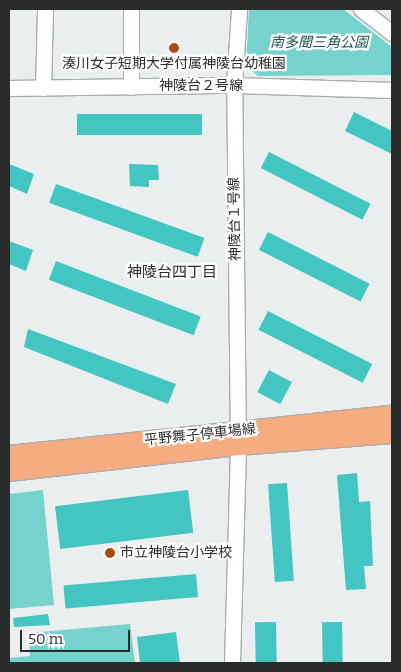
<!DOCTYPE html>
<meta charset="utf-8">
<style>
body{margin:0}
#map{position:relative;width:401px;height:672px;overflow:hidden;background:#eaeeee;font-family:Bitter,"Noto Sans JP",serif}
div>[style]{position:absolute}
.green>*{inset:0;background:#76d2cd}
.building>*{inset:0;background:#43c6c1;transform-origin:0 0}
.roads{filter:drop-shadow(1px 0 #aaaead) drop-shadow(-1px 0 #aaaead) drop-shadow(0 1px #aaaead) drop-shadow(0 -1px #aaaead)}
.minor>*{height:15px;margin:-7.5px;padding:0 7.5px;transform-origin:7.5px;border-radius:7.5px;background:#fff}
.major>*{height:20px;margin:-10px;padding:0 10px;transform-origin:10px;border-radius:10px;background:#f7ab80}
.dots>*{width:14px;height:14px;translate:-50% -50%;box-sizing:border-box;border:2px solid #fff;border-radius:50%}
span{translate:-50% -50%;white-space:nowrap;text-align:center;line-height:1.15;-webkit-text-stroke:4.5px #fff;paint-order:stroke}
.park-label{font-size:14px;color:#205654;font-style:italic}
.poi-label{font-size:14px;color:#2a2c2c}
.left{translate:0 -50%;text-align:left}
.street-label{font-size:14px;color:#2a2c2c}
.neighbourhood-label{font-size:15px;color:#2a2c2c}
.frame{position:absolute;inset:0;border:10px solid #2a2c2c;pointer-events:none}
.scale{position:absolute;left:20px;top:630px;width:110px;height:22px;box-sizing:border-box;border:2px solid #2a2c2c;border-top:0;padding-left:6px;font-size:15px;line-height:18px;white-space:nowrap;color:#2a2c2c;-webkit-text-stroke:4px #fff;paint-order:stroke}
</style>
<div id="map">
<div class="green">
<div style="clip-path:polygon(249px 9px,343px 9px,392px 47px,392px 75px,258px 76px,246px 66px)"></div>
<div style="clip-path:polygon(43px 490px,54px 605px,9px 609px,9px 494px)"></div>
<div style="clip-path:polygon(130px 624px,135px 663px,9px 663px,9px 658px,30px 656px,29px 633px)"></div>
</div>
<div class="building">
<div style="clip-path:polygon(354px 112px,392px 131px,392px 154px,345px 131px)"></div>
<div style="left:77px;top:114px;width:125px;height:21px"></div>
<div style="left:269px;top:152px;width:114px;height:18px;rotate:27deg"></div>
<div style="clip-path:polygon(9px 164px,34px 174px,27px 194px,9px 186px)"></div>
<div style="clip-path:polygon(129px 164px,158px 165px,159px 180px,149px 180px,149px 187px,130px 186px)"></div>
<div style="left:56px;top:184px;width:158px;height:20px;rotate:20deg"></div>
<div style="left:268px;top:232px;width:114px;height:20px;rotate:27deg"></div>
<div style="clip-path:polygon(9px 241px,33px 250px,26px 271px,9px 264px)"></div>
<div style="left:56px;top:261px;width:155px;height:20px;rotate:21deg"></div>
<div style="left:268px;top:311px;width:117px;height:21px;rotate:27deg"></div>
<div style="clip-path:polygon(28px 329px,176px 384px,168px 404px,24px 347px)"></div>
<div style="left:269px;top:370px;width:26px;height:25px;rotate:28deg"></div>
<div style="clip-path:polygon(357px 473px,359px 502px,370px 501px,373px 566px,364px 566px,366px 589px,346px 590px,337px 475px)"></div>
<div style="left:287px;top:483px;width:98px;height:19px;rotate:86deg"></div>
<div style="left:188px;top:490px;width:43px;height:134px;rotate:83deg"></div>
<div style="left:196px;top:574px;width:23px;height:133px;rotate:85deg"></div>
<div style="clip-path:polygon(48px 614px,50px 625px,14px 627px,13px 618px)"></div>
<div style="left:276px;top:622px;width:41px;height:21px;rotate:89deg"></div>
<div style="left:342px;top:622px;width:41px;height:20px;rotate:89deg"></div>
<div style="clip-path:polygon(176px 632px,180px 663px,140px 663px,137px 637px)"></div>
</div>
<div class="roads">
<div class="minor">
<div style="left:361px;top:9px;width:39px;rotate:38deg"></div>
<div style="left:131px;top:87px;width:78px;rotate:-90deg"></div>
<div style="left:9px;top:88px;width:225px;rotate:-0.8deg"></div>
<div style="left:234px;top:85px;width:158px;rotate:1.8deg"></div>
<div style="left:43px;top:88px;width:79px;rotate:-88.5deg"></div>
<div style="left:232px;top:663px;width:218px;rotate:-88.4deg"></div>
<div style="left:238px;top:445px;width:360px;rotate:-90.6deg"></div>
<div style="left:234px;top:85px;width:76px;rotate:-86.2deg"></div>
</div>
<div class="major">
<div style="left:9px;top:456px;width:385px;rotate:-6deg"></div>
<div style="left:9px;top:471px;width:230px;rotate:-6.5deg"></div>
<div style="left:238px;top:445px;width:154px;rotate:-4.5deg"></div>
</div>
</div>
<div class="dots">
<div style="left:174px;top:48px;background:#ad4b0c"></div>
<div style="left:110px;top:553px;background:#ad4b0c"></div>
</div>
<div class="park-label">
<span style="left:319px;top:43px">南多聞三角公園</span>
</div>
<div class="poi-label">
<span style="left:174px;top:64px">湊川女子短期大学付属神陵台幼稚園</span>
<span class="left" style="left:120px;top:553px">市立神陵台小学校</span>
</div>
<div class="street-label">
<span style="left:201px;top:86px">神陵台２号線</span>
<span style="left:235px;top:219px;rotate:-91deg">神陵台１号線</span>
<span style="left:200px;top:435px;rotate:-6deg">平野舞子停車場線</span>
</div>
<div class="neighbourhood-label">
<span style="left:172px;top:273px">神陵台四丁目</span>
</div>
<div class="frame"></div>
<div class="scale">50 m</div>
</div>
